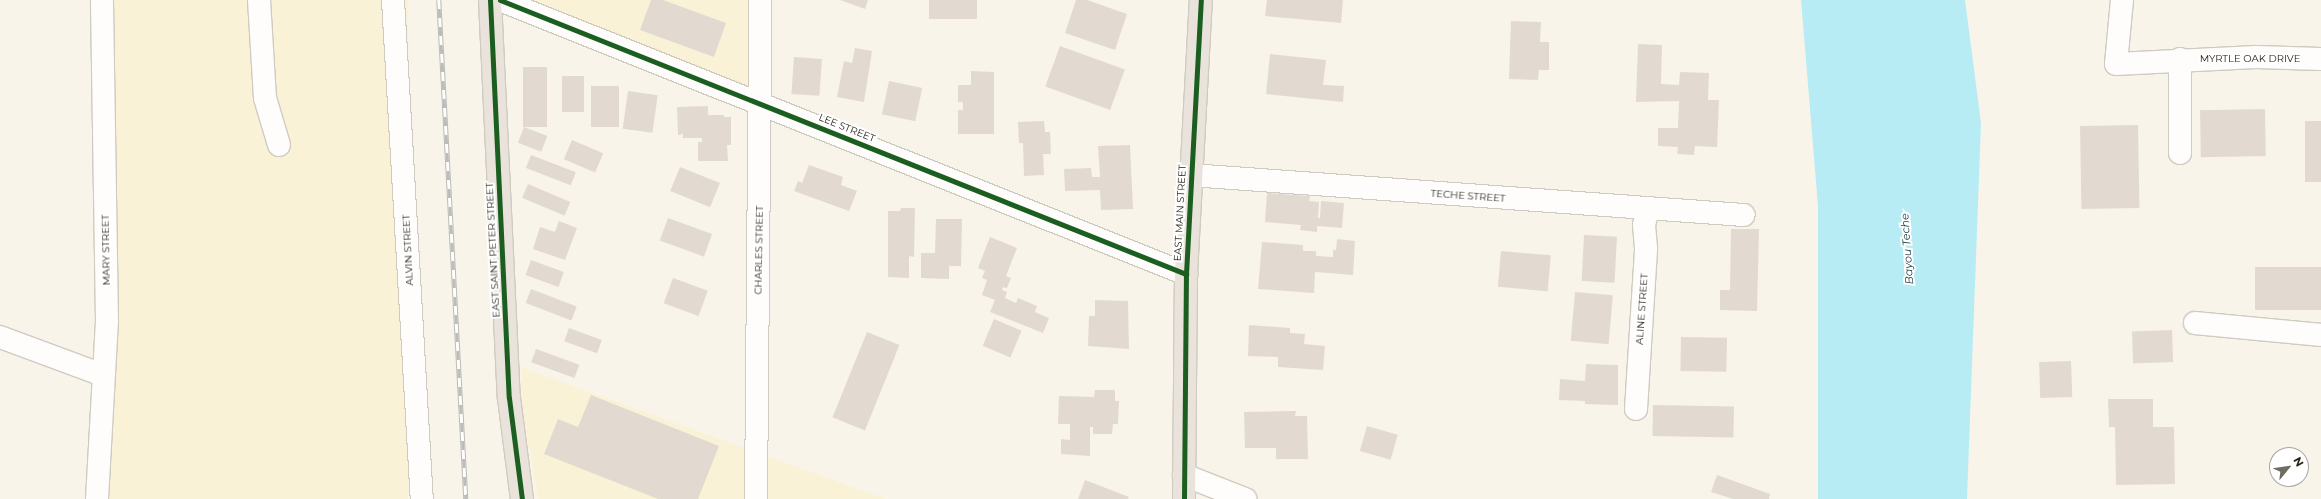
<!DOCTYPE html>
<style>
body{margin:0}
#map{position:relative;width:2321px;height:499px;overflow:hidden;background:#f8f4ea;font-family:Montserrat,sans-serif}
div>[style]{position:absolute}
.built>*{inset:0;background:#faf2d6;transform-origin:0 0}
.water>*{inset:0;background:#b8ecf5}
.building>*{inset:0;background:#e2dad1;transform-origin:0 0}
.roads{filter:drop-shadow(1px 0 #cfcbc0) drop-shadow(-1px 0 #cfcbc0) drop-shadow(0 1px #cfcbc0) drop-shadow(0 -1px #cfcbc0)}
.street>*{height:22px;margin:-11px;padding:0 11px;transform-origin:11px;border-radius:11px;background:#fefdfc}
.primary>*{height:22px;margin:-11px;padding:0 11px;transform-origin:11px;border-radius:11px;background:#eae3dc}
.rail>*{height:4.5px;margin-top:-2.25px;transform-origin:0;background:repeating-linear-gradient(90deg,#fff 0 9px,#bdbcb9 0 18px);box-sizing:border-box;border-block:1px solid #bdbcb9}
.cycleway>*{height:5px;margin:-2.5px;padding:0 2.5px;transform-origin:2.5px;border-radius:2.5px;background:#1b5e20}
span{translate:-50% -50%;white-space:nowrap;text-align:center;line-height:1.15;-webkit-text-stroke:4px #fff;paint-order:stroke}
.street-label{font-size:10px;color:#262316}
.water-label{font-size:11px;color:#143840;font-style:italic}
.north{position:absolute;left:2269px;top:447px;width:40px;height:40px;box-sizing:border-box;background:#fff;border:1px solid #a8a7a2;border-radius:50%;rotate:61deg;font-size:11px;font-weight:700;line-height:16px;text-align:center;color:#262316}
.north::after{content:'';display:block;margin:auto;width:14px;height:18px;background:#706c60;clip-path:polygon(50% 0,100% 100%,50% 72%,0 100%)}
</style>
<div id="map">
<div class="built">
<div style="left:104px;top:0;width:304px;height:499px"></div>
<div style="clip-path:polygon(500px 0,760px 0,761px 103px)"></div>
<div style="clip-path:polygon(521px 367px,886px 499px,538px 499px,523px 412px)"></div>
</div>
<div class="water">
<div style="clip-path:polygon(1801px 0,1965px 0,1981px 123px,1967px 499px,1818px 499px,1818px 206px)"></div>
</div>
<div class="building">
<div style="clip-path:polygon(651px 0,663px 0,726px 23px,714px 57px,640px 30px)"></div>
<div style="clip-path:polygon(840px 0,868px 0,865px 9px)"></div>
<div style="left:929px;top:0;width:48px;height:19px"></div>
<div style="clip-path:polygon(1076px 0,1087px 0,1127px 14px,1115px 50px,1065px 33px)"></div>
<div style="clip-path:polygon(1267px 0,1343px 0,1341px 23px,1265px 16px)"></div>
<div style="clip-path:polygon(1511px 21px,1541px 22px,1540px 42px,1549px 42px,1549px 70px,1539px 70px,1538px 80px,1509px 79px)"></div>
<div style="clip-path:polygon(1638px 44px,1662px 45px,1661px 84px,1679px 85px,1680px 72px,1709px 73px,1708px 100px,1719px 100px,1717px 147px,1695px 146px,1694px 155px,1677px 154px,1678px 147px,1658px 146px,1658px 128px,1678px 128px,1679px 101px,1636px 102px)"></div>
<div style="left:1060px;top:46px;width:69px;height:43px;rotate:20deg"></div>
<div style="clip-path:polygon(855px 48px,872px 51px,864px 102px,837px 97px,844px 61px,852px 63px)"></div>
<div style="clip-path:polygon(1270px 54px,1326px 60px,1323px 85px,1344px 86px,1343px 102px,1266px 94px)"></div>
<div style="left:794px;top:57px;width:28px;height:37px;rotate:4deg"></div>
<div style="left:523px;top:67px;width:24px;height:60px"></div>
<div style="clip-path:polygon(971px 71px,994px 72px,994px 134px,958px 134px,958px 110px,963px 110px,963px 102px,958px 102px,958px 85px,971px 85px)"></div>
<div style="left:562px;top:76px;width:22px;height:36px"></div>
<div style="left:889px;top:81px;width:34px;height:34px;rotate:12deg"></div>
<div style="left:591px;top:86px;width:28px;height:41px"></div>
<div style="left:628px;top:91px;width:30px;height:38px;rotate:8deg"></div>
<div style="clip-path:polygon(708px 106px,708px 115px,724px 115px,724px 117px,731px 117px,731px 145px,727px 145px,728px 161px,698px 161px,698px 142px,702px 142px,702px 138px,683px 138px,683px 134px,678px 135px,677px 107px)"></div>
<div style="left:2265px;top:109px;width:47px;height:65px;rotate:89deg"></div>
<div style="clip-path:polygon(1044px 121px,1045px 132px,1050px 132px,1051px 154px,1043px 154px,1044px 175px,1024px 176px,1023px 143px,1019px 143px,1018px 122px)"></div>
<div style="left:2305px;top:121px;width:16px;height:61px"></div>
<div style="left:2138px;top:125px;width:83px;height:58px;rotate:89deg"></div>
<div style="left:524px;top:127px;width:25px;height:17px;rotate:21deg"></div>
<div style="left:572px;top:140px;width:34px;height:21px;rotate:23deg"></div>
<div style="clip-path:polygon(1130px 145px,1133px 209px,1101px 210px,1100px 190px,1065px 191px,1064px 169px,1091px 168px,1092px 177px,1100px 177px,1098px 146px)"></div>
<div style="left:531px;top:155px;width:48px;height:14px;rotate:21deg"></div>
<div style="clip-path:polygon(809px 165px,843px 177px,841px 185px,857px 191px,849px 211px,794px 191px,798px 181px,802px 183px)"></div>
<div style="left:680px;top:167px;width:43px;height:26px;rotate:22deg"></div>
<div style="left:528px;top:184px;width:46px;height:15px;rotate:23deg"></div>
<div style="clip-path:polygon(1267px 193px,1310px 196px,1309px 201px,1319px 202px,1318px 218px,1320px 218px,1321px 201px,1344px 203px,1342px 228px,1317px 226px,1317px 232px,1300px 230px,1301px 225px,1265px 222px)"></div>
<div style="clip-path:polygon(901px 208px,915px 208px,914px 257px,909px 256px,909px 278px,888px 277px,888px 211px,900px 211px)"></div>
<div style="left:668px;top:218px;width:47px;height:24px;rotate:20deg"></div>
<div style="clip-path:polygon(936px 219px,962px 219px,961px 266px,949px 266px,949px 279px,921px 278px,921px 253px,935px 253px)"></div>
<div style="clip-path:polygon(559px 221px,577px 228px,565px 260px,533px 249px,540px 227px,555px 232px)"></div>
<div style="clip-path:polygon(1731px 229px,1759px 229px,1757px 311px,1720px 310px,1720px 290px,1730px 290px)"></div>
<div style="left:1584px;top:235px;width:33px;height:46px;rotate:3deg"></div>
<div style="clip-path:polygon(990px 237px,1017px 248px,1006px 276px,1011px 278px,1007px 288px,1003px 287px,1002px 290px,1007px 292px,1005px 298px,1016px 303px,1018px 298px,1037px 306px,1035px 312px,1049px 318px,1043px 333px,990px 312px,995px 300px,982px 295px,987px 280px,982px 278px,985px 271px,978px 268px)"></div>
<div style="clip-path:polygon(1337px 239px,1355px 241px,1353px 275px,1315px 272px,1314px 293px,1258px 289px,1262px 242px,1303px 245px,1303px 251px,1316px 251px,1316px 256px,1333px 257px,1333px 250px,1336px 250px)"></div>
<div style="left:1501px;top:251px;width:50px;height:36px;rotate:5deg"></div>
<div style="left:531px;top:260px;width:35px;height:16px;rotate:20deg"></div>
<div style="left:2321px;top:267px;width:43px;height:66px;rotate:90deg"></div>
<div style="left:673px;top:278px;width:37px;height:27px;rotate:20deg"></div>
<div style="left:531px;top:289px;width:49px;height:15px;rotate:21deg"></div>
<div style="left:1575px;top:292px;width:38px;height:49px;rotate:5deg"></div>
<div style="clip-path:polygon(1095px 300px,1128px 301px,1129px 349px,1088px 346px,1089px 316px,1095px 316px)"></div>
<div style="left:994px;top:319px;width:30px;height:29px;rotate:23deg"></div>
<div style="clip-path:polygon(1249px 325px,1290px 328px,1290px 333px,1305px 334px,1304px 344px,1325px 346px,1323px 370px,1278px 367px,1278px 357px,1248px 356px)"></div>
<div style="left:569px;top:328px;width:35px;height:14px;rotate:20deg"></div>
<div style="left:2172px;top:330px;width:32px;height:40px;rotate:88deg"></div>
<div style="left:867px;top:332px;width:35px;height:92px;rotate:22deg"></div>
<div style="left:1681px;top:337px;width:46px;height:34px;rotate:1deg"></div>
<div style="left:536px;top:349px;width:46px;height:14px;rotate:20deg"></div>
<div style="left:2071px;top:361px;width:36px;height:32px;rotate:88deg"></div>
<div style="clip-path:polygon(1586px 364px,1618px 365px,1618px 405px,1585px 404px,1585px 401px,1559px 400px,1560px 379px,1585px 381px)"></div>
<div style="clip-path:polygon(1095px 390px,1115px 390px,1115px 401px,1119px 401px,1118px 424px,1113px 424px,1112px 434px,1093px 434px,1093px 427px,1090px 427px,1090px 456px,1061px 454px,1061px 439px,1070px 440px,1070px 424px,1058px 424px,1059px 396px,1094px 397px)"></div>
<div style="clip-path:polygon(591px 395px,719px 446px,698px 499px,658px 499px,544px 454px,558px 419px,578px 427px)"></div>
<div style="clip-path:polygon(2108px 399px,2153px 399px,2153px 427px,2174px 427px,2175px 484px,2116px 485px,2115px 427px,2109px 427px)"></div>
<div style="left:1653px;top:405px;width:81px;height:31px;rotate:1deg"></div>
<div style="clip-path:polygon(1296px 411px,1295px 416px,1307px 416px,1308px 459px,1276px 459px,1276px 448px,1245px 448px,1244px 412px)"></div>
<div style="left:1367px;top:426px;width:32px;height:26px;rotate:16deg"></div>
<div style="clip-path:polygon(1717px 475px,1770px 494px,1769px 499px,1733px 499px,1711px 492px)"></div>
<div style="clip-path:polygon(1085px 480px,1129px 497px,1128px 499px,1078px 499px)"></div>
</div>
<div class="roads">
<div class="street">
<div style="left:259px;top:0;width:98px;rotate:86.5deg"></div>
<div style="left:265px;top:98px;width:49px;rotate:73.4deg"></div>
<div style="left:393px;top:0;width:500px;rotate:86.7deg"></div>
<div style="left:500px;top:0;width:739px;rotate:21.77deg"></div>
<div style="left:2122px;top:0;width:64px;rotate:95.4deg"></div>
<div style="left:2116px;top:64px;width:140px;rotate:-2.9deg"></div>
<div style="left:2256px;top:57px;width:65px;rotate:1.8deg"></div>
<div style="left:2180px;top:59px;width:94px;rotate:90deg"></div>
<div style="left:1191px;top:175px;width:554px;rotate:4.14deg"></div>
<div style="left:2195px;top:323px;width:127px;rotate:5.4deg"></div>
<div style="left:0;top:337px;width:110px;rotate:20.3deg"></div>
<div style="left:1636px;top:409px;width:161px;rotate:-86.4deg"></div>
<div style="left:1646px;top:248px;width:23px;rotate:-95deg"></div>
<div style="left:1644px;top:225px;width:16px;rotate:-76deg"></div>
<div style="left:1184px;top:475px;width:66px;rotate:21.5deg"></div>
<div style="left:97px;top:499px;width:178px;rotate:-86.8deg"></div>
<div style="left:107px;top:321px;width:321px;rotate:-90.9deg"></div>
<div style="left:756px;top:499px;width:499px;rotate:-89.5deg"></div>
</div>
<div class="primary">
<div style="left:490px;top:0;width:398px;rotate:87.3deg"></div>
<div style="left:509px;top:398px;width:102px;rotate:82.7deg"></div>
<div style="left:1184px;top:499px;width:225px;rotate:-89.5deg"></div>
<div style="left:1186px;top:274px;width:274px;rotate:-86.9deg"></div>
</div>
</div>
<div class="rail">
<div style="left:439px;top:0;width:500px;rotate:86.9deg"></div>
</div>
<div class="cycleway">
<div style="left:490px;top:0;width:398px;rotate:87.3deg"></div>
<div style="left:509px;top:398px;width:102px;rotate:82.7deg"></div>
<div style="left:500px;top:0;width:739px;rotate:21.77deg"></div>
<div style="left:1184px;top:499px;width:225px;rotate:-89.5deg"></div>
<div style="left:1186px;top:274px;width:274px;rotate:-86.9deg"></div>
</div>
<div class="street-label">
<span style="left:2250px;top:59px">MYRTLE OAK DRIVE</span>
<span style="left:847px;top:128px;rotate:22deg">LEE STREET</span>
<span style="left:1468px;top:196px;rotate:4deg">TECHE STREET</span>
<span style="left:1180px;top:213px;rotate:-87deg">EAST MAIN STREET</span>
<span style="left:106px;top:250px;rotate:-91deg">MARY STREET</span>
<span style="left:408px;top:250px;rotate:-93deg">ALVIN STREET</span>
<span style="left:493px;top:250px;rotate:-93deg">EAST SAINT PETER STREET</span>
<span style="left:759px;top:250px;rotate:-89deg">CHARLES STREET</span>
<span style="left:1642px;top:309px;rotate:-86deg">ALINE STREET</span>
</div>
<div class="water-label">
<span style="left:1907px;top:249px;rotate:-94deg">Bayou Teche</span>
</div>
<div class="north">N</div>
</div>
